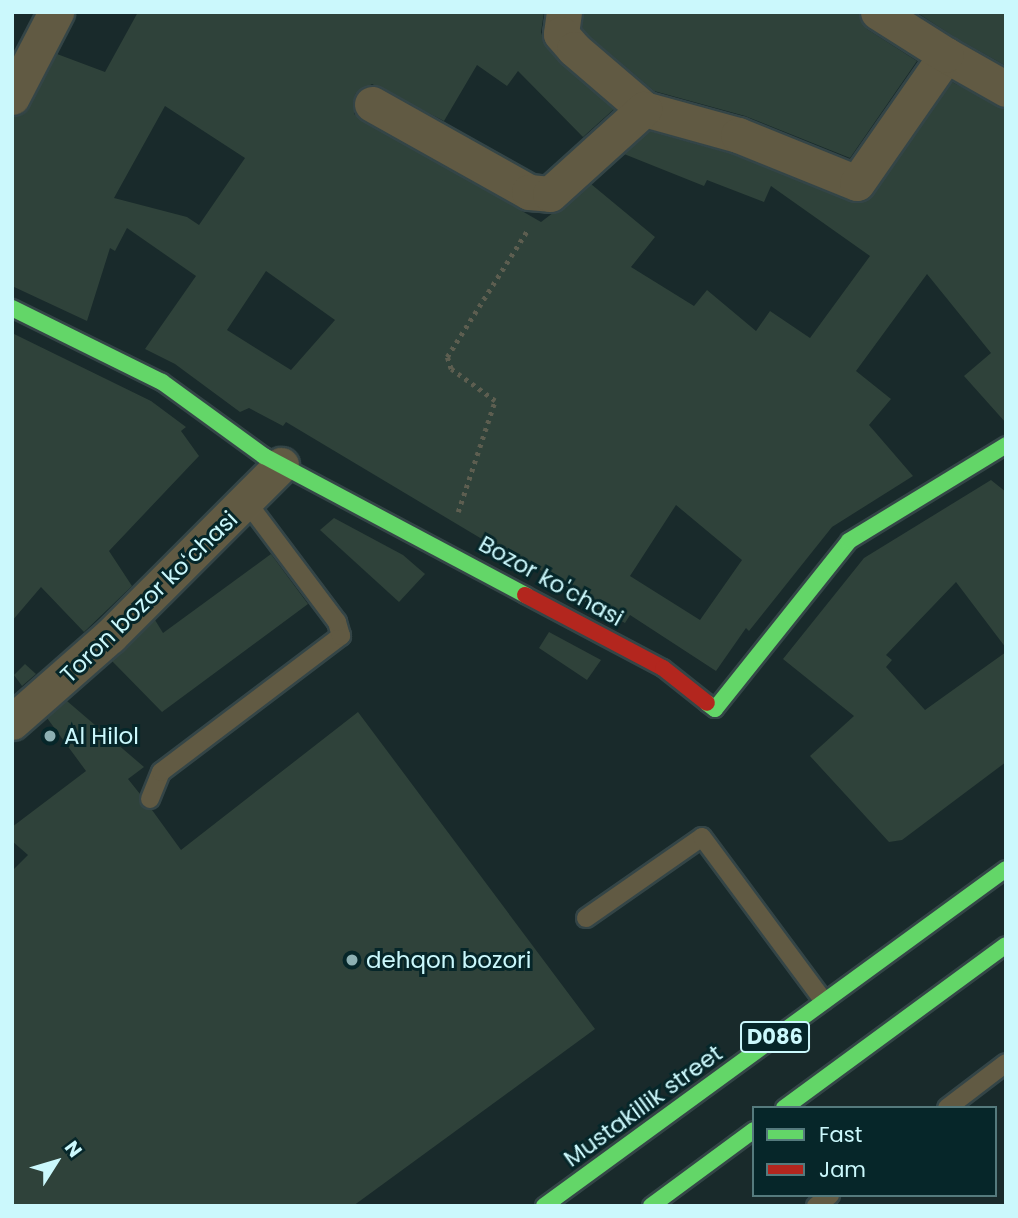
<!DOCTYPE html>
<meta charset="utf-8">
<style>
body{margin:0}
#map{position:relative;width:1018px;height:1218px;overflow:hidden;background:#192a2b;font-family:Poppins,sans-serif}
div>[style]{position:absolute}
.building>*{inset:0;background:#2f423a}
.path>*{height:4.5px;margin-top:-2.25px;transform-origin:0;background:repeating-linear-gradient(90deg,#5d5e50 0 3.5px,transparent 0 8.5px)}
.roads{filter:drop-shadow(2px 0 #344547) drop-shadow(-2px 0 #344547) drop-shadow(0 2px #344547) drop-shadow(0 -2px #344547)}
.lane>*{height:18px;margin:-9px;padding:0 9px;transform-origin:9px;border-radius:9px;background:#615a43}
.street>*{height:35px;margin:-17.5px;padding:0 17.5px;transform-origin:17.5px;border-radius:17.5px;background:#615a43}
.fast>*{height:16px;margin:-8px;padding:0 8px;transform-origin:8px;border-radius:8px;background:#63d668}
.jam>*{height:16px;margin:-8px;padding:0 8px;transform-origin:8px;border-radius:8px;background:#b3261e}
.dots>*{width:19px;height:19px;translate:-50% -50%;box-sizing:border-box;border:4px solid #062629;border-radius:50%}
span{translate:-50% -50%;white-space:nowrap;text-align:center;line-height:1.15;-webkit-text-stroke:6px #062629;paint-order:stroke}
.shield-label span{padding:2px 5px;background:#062629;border:2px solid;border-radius:5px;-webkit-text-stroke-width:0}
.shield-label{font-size:21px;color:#cbf8fc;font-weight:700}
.street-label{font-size:23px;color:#cbf8fc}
.poi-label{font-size:23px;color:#cbf8fc}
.left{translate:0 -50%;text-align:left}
.frame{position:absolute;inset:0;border:14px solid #cbf8fc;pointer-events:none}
.legend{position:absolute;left:752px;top:1106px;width:245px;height:91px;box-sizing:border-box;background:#062629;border:2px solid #557a7d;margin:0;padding:9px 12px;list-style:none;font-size:21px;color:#cbf8fc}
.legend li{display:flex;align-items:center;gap:14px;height:35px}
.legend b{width:35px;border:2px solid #557a7d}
.north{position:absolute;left:21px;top:1127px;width:70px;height:70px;-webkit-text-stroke:5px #062629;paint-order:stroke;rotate:53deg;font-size:19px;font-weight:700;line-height:28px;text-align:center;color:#cbf8fc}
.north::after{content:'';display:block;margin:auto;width:24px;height:32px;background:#cbf8fc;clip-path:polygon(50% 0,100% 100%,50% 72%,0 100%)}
</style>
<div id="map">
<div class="building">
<div style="clip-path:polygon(evenodd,138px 12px,544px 12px,541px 32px,546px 47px,614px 109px,583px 137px,518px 71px,507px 86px,477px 65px,444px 121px,372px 84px,355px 94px,354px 114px,541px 222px,591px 184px,655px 237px,631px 267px,694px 306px,707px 290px,756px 331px,770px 311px,810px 338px,870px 256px,771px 186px,764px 202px,707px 180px,704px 186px,624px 154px,649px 131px,732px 154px,859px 203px,874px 194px,952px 82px,1006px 109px,1006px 423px,964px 376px,991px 353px,927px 274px,856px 371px,891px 399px,869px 425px,913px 476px,832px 527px,749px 631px,746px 628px,716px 671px,630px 615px,625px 623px,572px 595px,574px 592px,514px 553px,512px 557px,286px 422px,283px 426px,249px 408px,240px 412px,175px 364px,145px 349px,196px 276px,127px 228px,115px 251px,110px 248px,87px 321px,12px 286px,12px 117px,29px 107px,57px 54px,105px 72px,138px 12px,165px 106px,245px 158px,199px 225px,187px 217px,114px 198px,165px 106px,138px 12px,266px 271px,335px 320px,291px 370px,227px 330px,266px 271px,138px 12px,676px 505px,742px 560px,700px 620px,630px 576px,676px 505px)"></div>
<div style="clip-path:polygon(584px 12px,858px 12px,867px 29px,917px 61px,850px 158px,745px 116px,654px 91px,588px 35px,582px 28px)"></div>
<div style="clip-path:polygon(916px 12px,1006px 12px,1006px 66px,956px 38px)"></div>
<div style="clip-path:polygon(12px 333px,151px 401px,186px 427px,181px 431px,199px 456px,109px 551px,132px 586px,84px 632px,41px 587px,12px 621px)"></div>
<div style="clip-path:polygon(991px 480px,1006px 492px,1006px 648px,956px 582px,886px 655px,892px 660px,886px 667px,925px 710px,1006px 652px,1006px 762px,902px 840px,889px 842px,810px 756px,854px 716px,783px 659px,864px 558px)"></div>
<div style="clip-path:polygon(334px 518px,403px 555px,425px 574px,399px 602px,320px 530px)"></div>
<div style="clip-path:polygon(271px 554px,308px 604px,162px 712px,112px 661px,155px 620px,163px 633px)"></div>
<div style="clip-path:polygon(549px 632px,601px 660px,587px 680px,539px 648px)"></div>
<div style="clip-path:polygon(25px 664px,36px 674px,22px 686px,14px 675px)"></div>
<div style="clip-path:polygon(67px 701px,144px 767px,128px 779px,140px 794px,141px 805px,152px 810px,181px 850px,358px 712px,595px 1029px,353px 1206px,12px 1206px,12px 871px,28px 855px,12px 841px,12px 827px,86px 771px,47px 718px)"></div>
</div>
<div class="path">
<div style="left:458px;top:512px;width:117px;rotate:-71.6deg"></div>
<div style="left:495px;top:401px;width:54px;rotate:-144deg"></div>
<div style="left:451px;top:369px;width:13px;rotate:-108deg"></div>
<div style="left:447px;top:357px;width:149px;rotate:-57.6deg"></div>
</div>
<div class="roads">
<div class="lane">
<div style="left:150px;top:799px;width:29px;rotate:-68deg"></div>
<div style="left:161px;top:772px;width:226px;rotate:-37.1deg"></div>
<div style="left:341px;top:636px;width:15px;rotate:-106deg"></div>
<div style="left:337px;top:622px;width:150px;rotate:-126.9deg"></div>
<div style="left:586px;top:918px;width:141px;rotate:-34.9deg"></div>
<div style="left:702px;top:837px;width:204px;rotate:53.4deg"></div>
<div style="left:947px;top:1108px;width:74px;rotate:-37.3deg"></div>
<div style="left:816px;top:1206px;width:18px;rotate:-38deg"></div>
</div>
<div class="street">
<div style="left:564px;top:12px;width:22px;rotate:98deg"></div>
<div style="left:561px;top:34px;width:20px;rotate:49deg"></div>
<div style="left:574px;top:49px;width:92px;rotate:40.6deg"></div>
<div style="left:644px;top:109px;width:98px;rotate:15.5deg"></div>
<div style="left:738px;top:135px;width:128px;rotate:22deg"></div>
<div style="left:857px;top:183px;width:156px;rotate:-55.2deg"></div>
<div style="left:946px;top:55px;width:69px;rotate:29.5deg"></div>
<div style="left:878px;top:12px;width:80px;rotate:32.3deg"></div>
<div style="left:12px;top:97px;width:96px;rotate:-62.6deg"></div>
<div style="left:372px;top:104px;width:180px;rotate:29.3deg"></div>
<div style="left:529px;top:192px;width:21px;rotate:5deg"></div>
<div style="left:550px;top:194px;width:127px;rotate:-42.1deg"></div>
<div style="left:12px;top:722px;width:130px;rotate:-41.3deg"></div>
<div style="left:110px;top:636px;width:242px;rotate:-45deg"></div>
</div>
<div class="fast">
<div style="left:12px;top:308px;width:167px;rotate:26.3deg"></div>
<div style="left:162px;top:382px;width:126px;rotate:36deg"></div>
<div style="left:264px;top:456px;width:296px;rotate:28deg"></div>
<div style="left:707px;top:703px;width:10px;rotate:37deg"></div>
<div style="left:715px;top:709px;width:215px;rotate:-51.4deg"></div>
<div style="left:849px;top:541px;width:184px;rotate:-31.4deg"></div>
<div style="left:784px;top:1108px;width:275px;rotate:-36.3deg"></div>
<div style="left:544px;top:1206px;width:572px;rotate:-36.11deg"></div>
<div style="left:651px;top:1206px;width:128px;rotate:-36.4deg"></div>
</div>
<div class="jam">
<div style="left:525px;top:595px;width:156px;rotate:27.9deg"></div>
<div style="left:663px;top:668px;width:56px;rotate:38.5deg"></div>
</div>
</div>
<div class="dots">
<div style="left:50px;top:736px;background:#8db0b3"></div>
<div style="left:352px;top:960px;background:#8db0b3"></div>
</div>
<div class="shield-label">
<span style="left:775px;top:1037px">D086</span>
</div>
<div class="street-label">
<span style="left:551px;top:581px;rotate:29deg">Bozor ko'chasi</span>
<span style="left:149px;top:597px;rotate:-44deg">Toron bozor koʻchasi</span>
<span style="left:643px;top:1106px;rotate:-36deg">Mustakillik street</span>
</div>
<div class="poi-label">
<span class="left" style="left:64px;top:736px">Al Hilol</span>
<span class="left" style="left:366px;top:960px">dehqon bozori</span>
</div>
<div class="frame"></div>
<ul class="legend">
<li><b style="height:9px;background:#63d668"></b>Fast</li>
<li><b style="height:9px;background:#b3261e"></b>Jam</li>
</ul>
<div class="north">N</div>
</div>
